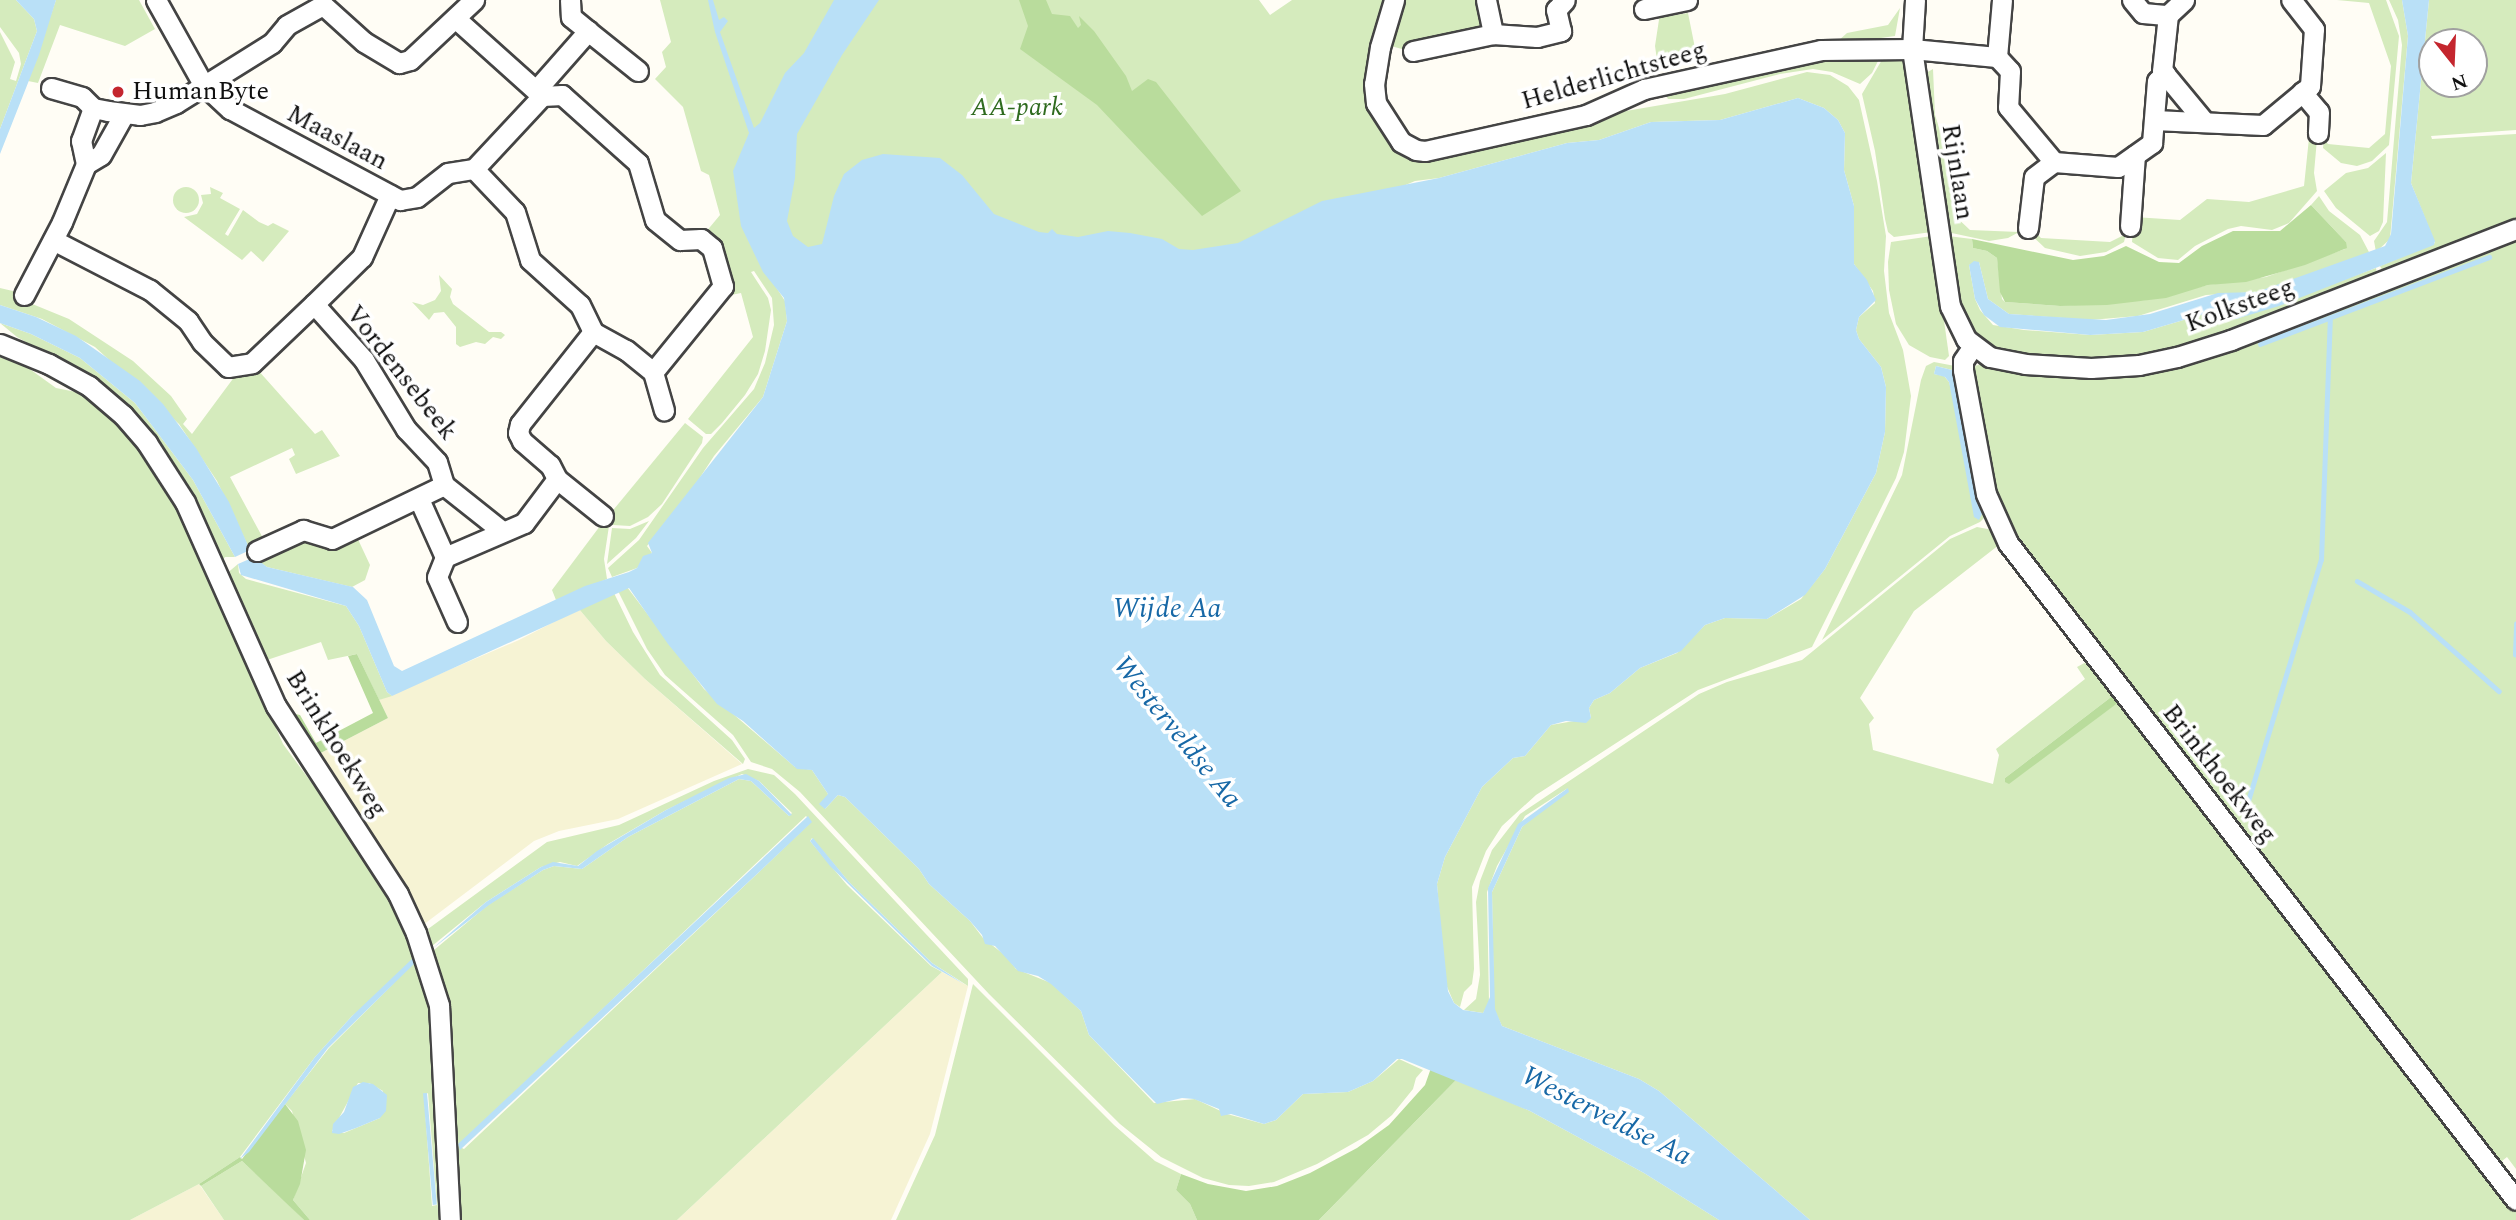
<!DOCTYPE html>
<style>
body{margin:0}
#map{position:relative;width:2516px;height:1220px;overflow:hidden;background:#fffdf5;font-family:Spectral,serif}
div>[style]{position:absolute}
.farmland>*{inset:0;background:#f6f3d4}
.green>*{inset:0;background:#d5ebbd}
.round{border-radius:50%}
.forest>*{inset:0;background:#b9dc9c}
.water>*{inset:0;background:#b9e0f7;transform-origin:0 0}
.stream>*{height:4.5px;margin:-2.25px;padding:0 2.25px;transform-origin:2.25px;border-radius:2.25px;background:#b9e0f7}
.roads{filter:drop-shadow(2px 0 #444) drop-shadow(-2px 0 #444) drop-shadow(0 2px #444) drop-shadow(0 -2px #444)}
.minor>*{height:19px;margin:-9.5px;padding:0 9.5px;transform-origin:9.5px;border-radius:9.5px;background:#fff}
.dots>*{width:19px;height:19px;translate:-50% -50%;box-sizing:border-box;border:4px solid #fff;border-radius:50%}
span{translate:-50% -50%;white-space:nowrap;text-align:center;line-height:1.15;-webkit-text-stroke:7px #fff;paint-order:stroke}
.street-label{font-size:26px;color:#111}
.poi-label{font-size:26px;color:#111}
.left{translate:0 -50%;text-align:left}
.park-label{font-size:26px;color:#2f6b1f;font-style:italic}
.water-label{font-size:28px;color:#1768a6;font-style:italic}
.north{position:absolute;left:2418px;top:28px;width:70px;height:70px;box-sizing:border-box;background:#fff;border:2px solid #a0a0a0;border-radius:50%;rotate:162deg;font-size:19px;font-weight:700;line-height:28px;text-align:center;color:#111}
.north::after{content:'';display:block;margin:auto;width:24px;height:32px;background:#c4262e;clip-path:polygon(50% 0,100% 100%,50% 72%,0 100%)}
</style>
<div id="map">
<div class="farmland">
<div style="clip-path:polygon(579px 609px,606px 641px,645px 679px,742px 764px,618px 819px,559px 831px,534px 841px,423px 925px,373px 836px,311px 758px,388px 718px,379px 700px,519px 640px)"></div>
<div style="clip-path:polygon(942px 972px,968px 986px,930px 1134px,891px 1220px,677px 1220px)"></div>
<div style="clip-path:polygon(199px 1184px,224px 1220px,130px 1220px)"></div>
</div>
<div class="green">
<div style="clip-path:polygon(0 0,16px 0,34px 19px,37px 31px,0 129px,0 32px,15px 62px,10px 79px,16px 81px,21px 64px,19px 53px,0 27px)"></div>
<div style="clip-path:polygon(56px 0,139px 0,155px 29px,125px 46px,60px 25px,38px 83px,28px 81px)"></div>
<div style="clip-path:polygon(660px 0,1259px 0,1270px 15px,1292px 0,1389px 0,1369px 91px,1404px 149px,1725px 94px,1807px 72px,1830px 75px,1848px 86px,1859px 100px,1877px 181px,1886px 236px,1884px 271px,1889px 313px,1903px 350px,1911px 396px,1904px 452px,1896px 478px,1812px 647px,1698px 690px,1536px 795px,1502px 826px,1486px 851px,1472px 887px,1474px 969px,1472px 984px,1464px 992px,1460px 1007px,1454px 1003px,1445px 982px,1437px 884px,1445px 857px,1482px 787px,1513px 758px,1525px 756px,1551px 725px,1591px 718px,1589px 708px,1594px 700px,1610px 693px,1640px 668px,1677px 653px,1705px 625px,1725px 618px,1767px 619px,1801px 599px,1825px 569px,1876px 473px,1885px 432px,1886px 387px,1881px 367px,1859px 339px,1856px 330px,1859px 317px,1875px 303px,1873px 291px,1854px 264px,1854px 206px,1844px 170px,1845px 133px,1838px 120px,1824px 108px,1798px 98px,1720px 120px,1651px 122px,1599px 140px,1567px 143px,1439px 178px,1415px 181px,1221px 263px,825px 243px,774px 284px,785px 301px,787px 321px,763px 397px,714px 456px,688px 496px,647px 546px,652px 553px,637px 568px,612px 577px,608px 568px,639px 540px,703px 448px,754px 389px,765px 363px,774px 325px,772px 298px,754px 271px,751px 272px,768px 298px,771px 310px,765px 351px,758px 374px,745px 395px,722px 423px,711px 434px,706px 434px,688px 419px,753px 337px,741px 293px,731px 295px,717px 244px,705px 233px,720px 215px,709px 175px,701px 171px,683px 107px,655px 79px,666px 67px,662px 52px,671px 42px)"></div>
<div style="clip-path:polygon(1399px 0,1481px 0,1485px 23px,1479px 32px,1402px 49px,1387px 45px)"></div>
<div style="clip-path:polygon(2337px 0,2386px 0,2399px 36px,2389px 145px,2372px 161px,2357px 166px,2341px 163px,2323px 148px,2324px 139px,2328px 144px,2369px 148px,2385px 134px,2391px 66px,2369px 3px)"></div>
<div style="clip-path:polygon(2389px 0,2402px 0,2408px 36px,2390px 239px,2376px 252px,2374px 241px,2387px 222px,2402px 45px,2398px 20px)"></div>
<div style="clip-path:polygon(evenodd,2429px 0,2516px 0,2516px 130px,2431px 136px,2432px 139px,2516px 134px,2516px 225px,2383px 272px,2380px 266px,2435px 243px,2411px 183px,2429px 0,2432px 42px,2474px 42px,2474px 84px,2432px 84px,2432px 42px)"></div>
<div style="clip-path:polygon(1667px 8px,1669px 16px,1688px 13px,1696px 53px,1657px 60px,1655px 46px,1660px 13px)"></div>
<div style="clip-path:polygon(1900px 8px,1895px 36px,1874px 39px,1873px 44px,1838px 41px,1847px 33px,1888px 25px)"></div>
<div style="clip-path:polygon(1830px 53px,1879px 59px,1872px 73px,1860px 84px,1832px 72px,1813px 69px,1780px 74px,1684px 99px,1668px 99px,1663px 90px)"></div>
<div style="clip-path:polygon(1902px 57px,1906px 60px,1932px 232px,1894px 237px,1888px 232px,1885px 219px,1875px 151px,1862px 94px,1883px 58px)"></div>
<div style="clip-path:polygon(1933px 69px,1935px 115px,1953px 171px,1954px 215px,1970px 230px,2019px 232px,2008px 238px,1989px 241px,1947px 232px,1926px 73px)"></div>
<div style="clip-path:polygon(2309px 138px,2317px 139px,2314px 173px,2317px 191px,2289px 223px,2272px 230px,2241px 226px,2228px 229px,2195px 246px,2178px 260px,2158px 258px,2132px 242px,2134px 217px,2180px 220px,2207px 199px,2249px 202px,2304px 186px)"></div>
<div style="clip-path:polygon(2386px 153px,2383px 222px,2379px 231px,2370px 236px,2336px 208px,2324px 191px,2346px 173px,2368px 168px)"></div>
<div class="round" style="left:173px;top:187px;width:26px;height:26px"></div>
<div style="clip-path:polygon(210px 187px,223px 193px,220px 198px,240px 209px,225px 234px,228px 236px,243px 210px,259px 222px,268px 226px,273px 223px,289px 231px,263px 262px,251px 251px,242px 260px,184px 217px,197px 214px,203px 203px,201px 195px,211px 194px)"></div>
<div style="clip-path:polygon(2319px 196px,2329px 211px,2360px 235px,2370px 254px,2257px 292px,2206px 295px,2138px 316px,2090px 320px,2009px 314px,1988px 299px,1979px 262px,1969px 265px,1975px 299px,1980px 310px,1993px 325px,2024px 330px,2090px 335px,2143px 332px,2204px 314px,2236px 319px,2376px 268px,2377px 274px,2216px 342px,2089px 365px,1991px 350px,1968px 327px,1959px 309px,1948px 236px,1972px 239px,1973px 248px,1987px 251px,1997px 258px,2002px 299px,2005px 302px,2060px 306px,2147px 300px,2208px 285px,2266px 277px,2345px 249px,2346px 242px,2311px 205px)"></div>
<div style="clip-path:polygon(2128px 226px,2124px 242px,2106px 252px,2080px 256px,2045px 248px,2029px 233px,2033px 230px,2041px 238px,2110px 242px,2126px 234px)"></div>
<div style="clip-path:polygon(2516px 233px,2516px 1169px,2507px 1157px,2502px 1161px,2516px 1181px,2516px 1192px,2017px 544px,1992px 497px,1972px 367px,1984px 363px,2117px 372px)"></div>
<div style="clip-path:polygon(1932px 236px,1949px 356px,1945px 360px,1930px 357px,1909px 345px,1896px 324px,1889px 290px,1888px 262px,1891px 242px)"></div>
<div style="clip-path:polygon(439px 275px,452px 289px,450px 297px,453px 304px,489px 332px,501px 332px,505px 335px,501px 339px,493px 337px,485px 344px,476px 342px,460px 347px,456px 344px,456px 327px,444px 312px,434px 313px,429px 320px,412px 302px,423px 305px,435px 300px,441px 291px)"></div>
<div style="clip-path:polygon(0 288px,17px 292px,25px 301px,69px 319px,133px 361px,171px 396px,187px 419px,183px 424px,192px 434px,235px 376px,241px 375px,241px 370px,257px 369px,315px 434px,322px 430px,340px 456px,296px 474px,289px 459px,295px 455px,292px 448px,230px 477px,264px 540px,250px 550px,217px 481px,179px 424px,95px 347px,42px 319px,0 305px)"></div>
<div style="clip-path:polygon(0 323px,31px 334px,80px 358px,135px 403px,193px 480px,235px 557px,225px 557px,220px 564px,134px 416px,113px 391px,17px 337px)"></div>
<div style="clip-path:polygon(evenodd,0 354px,20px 362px,56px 388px,86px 394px,139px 448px,175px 507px,208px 572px,283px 744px,342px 824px,407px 924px,435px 1008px,446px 1220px,310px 1220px,293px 1200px,306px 1163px,292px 1111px,285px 1104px,329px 1048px,394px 983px,352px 1016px,315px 1057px,240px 1157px,199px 1184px,130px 1220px,0 1220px,0 354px,358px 1083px,369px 1083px,383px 1091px,380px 1118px,344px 1133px,332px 1131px,358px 1083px,0 354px,428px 1093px,437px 1205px,432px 1206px,424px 1096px,428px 1093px)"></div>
<div style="clip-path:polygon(evenodd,1934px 362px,1955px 366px,1987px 515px,1980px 522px,1950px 536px,1822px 640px,1902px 475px,1921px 380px,1926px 366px,1934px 362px,1936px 366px,1952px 370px,1956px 375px,1983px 516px,1949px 382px,1944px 376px,1934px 374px,1936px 366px)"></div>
<div style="clip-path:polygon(685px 423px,703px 437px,702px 443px,662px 504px,648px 517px,630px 526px,613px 525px,605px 520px)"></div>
<div style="clip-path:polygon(649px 521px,636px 538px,607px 564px,612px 528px,630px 529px)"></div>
<div style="clip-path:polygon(603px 522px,609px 526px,604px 559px,607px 579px,556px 600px,552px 590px)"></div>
<div style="clip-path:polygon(1977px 527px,1998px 531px,2004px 541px,1914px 611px,1860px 698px,1874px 718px,1869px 724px,1873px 750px,1993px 784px,1999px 755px,1996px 749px,2085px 679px,2077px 667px,2090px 660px,2119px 691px,2005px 778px,2005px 782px,2123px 699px,2516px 1207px,2516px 1220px,1810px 1220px,1659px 1091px,1639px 1079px,1502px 1026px,1494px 1009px,1492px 892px,1522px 827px,1568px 788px,1525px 816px,1497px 866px,1487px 892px,1489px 1003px,1483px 1013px,1464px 1010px,1476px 999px,1480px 975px,1476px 902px,1480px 881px,1492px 850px,1520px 814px,1699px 694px,1727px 682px,1802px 660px,1950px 539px)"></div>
<div style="clip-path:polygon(355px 533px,370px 565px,365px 580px,352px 587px,267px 567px,256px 560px,302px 534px)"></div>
<div style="clip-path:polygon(238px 564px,239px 573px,246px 579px,346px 606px,359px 626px,387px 692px,392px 696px,379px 700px,357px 654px,328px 660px,321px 642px,261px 662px,225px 575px)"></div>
<div style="clip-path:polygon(627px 587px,704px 689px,795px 767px,812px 770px,828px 794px,825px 809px,838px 795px,845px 797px,919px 869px,929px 884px,970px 921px,983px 938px,1006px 956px,1016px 969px,1051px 983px,1081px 1011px,1089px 1035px,1154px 1103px,1195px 1099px,1227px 1114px,1264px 1124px,1276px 1120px,1303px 1094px,1348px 1092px,1373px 1081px,1399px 1059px,1423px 1070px,1416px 1078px,1413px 1089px,1392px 1115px,1368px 1135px,1317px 1164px,1274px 1182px,1249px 1186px,1229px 1185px,1203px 1178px,1161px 1157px,1120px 1124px,989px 994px,800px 792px,772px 769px,751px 762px,733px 735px,665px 675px,647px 649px,618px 591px)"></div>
<div style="clip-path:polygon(614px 593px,633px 632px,660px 675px,732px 740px,745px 759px,743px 764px,645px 679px,606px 641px,579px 609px)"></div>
<div style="clip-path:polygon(evenodd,748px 769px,774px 775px,795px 794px,968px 979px,968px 986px,932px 963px,849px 882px,812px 838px,810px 841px,847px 885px,931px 966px,942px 972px,677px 1220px,458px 1220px,446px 1002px,434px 950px,488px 905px,543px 870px,554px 866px,582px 869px,628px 837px,739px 779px,751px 781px,789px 816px,792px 813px,759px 781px,742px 774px,666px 810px,608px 844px,577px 866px,560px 862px,541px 867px,486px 902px,432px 946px,428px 929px,547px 842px,619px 825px,714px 781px,748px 769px,806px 816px,811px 822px,757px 874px,464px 1149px,458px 1146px,806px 816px)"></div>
<div style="clip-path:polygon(973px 984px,1114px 1125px,1155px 1161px,1181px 1174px,1176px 1190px,1190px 1204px,1197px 1220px,896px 1220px,935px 1135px)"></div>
<div style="clip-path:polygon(1457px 1079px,1530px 1111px,1644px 1173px,1719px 1220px,1319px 1220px)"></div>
<div style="clip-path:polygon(242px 1161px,288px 1204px,304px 1220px,224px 1220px,201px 1186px)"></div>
</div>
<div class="forest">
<div style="clip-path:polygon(1019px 0,1046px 0,1052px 14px,1070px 16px,1078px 28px,1081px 25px,1079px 16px,1094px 31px,1126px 76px,1132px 91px,1148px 79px,1156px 82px,1241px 191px,1202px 216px,1097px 105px,1020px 49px,1028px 26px)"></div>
<div style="clip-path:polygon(2311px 205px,2346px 242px,2347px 248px,2305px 265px,2246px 282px,2208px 285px,2166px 298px,2107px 305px,2060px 306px,2005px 302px,2000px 292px,1997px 258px,1987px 251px,1973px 248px,1972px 239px,2073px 260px,2104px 256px,2126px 246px,2159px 262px,2179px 263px,2202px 246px,2233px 231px,2280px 231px)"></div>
<div style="clip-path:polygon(357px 654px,388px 718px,311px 758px,290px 713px,300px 715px,316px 743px,373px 713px,348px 656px)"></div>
<div style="clip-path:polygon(2119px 691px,2123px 699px,2009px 784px,2005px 782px,2005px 778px)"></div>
<div style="clip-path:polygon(1431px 1068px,1457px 1079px,1319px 1220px,1197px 1220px,1190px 1204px,1176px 1190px,1181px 1174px,1208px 1184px,1246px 1191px,1277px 1186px,1310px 1173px,1357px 1148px,1389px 1125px,1425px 1085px)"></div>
<div style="clip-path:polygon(285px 1104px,298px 1121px,306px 1150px,300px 1184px,293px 1200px,310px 1220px,304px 1220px,242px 1161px,201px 1186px,199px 1184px,240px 1157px,242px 1159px)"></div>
</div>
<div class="water">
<div style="clip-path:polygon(16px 0,56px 0,39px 55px,0 154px,0 129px,37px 31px,34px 19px)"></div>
<div style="clip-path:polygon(708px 0,713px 0,719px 20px,724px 17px,728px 21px,720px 32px,754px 128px,760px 123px,785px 73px,804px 53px,834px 0,879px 0,842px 55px,797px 134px,795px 178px,787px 221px,793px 236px,808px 247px,822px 244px,834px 196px,844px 174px,862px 160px,883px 154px,940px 158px,962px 175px,994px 214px,1039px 232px,1048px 233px,1052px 229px,1057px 234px,1078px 237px,1108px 231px,1130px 233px,1162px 239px,1179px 249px,1193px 250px,1238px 243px,1322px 201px,1439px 178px,1567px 143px,1599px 140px,1651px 122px,1720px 120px,1798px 98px,1824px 108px,1838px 120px,1845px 133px,1844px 170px,1854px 206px,1854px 264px,1867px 280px,1876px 300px,1859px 317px,1856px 330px,1859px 339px,1881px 367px,1886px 387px,1885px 432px,1876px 473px,1825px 569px,1805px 595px,1767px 619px,1725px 618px,1705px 625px,1681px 651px,1640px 668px,1610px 693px,1594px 700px,1589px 708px,1591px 718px,1586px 723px,1566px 721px,1551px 725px,1525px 756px,1513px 758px,1482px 787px,1445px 857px,1437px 884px,1448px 991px,1454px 1003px,1463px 1010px,1483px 1013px,1490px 997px,1488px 888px,1518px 824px,1568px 788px,1569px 792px,1522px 827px,1492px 892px,1495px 1009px,1502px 1026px,1639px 1079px,1659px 1091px,1810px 1220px,1719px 1220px,1644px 1173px,1530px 1111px,1402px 1059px,1397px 1059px,1373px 1081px,1348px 1092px,1303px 1094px,1276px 1120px,1264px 1124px,1231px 1114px,1221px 1116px,1219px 1109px,1194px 1099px,1182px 1098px,1157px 1104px,1089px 1035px,1081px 1011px,1051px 984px,1038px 976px,1018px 971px,995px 946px,985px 944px,982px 935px,970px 921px,929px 884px,919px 869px,845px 797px,838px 795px,825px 809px,819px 804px,828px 794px,812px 770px,797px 769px,743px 721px,717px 704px,668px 644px,629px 588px,392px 696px,387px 692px,359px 626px,346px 606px,241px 575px,238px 564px,254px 557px,267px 567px,353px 587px,367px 600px,394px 666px,402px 671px,585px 586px,629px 572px,637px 568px,643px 556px,652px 553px,648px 543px,763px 397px,787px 321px,784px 298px,763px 272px,741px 226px,733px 171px,749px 133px,715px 32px)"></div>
<div style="clip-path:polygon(2402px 0,2429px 0,2411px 183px,2435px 241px,2434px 245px,2279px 306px,2236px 319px,2222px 316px,2219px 319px,2218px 316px,2204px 314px,2143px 332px,2090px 335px,2000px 327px,1984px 315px,1975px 299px,1969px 265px,1974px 261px,1979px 262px,1988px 299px,2009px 314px,2106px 320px,2150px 314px,2218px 293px,2257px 292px,2385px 246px,2391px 234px,2408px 36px)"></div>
<div style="clip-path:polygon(0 305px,36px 317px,76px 336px,140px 381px,163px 404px,196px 448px,229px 502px,250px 550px,235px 557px,193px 480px,135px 403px,80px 358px,31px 334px,0 323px)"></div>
<div style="clip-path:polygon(1936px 366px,1952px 370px,1956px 375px,1982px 514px,1979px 520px,1974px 517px,1949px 382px,1945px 377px,1934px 374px)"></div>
<div style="clip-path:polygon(746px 774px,759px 781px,792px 815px,789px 816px,751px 781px,739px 779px,628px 837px,582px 869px,554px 866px,543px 870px,489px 905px,432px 949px,486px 902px,541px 867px,553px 862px,578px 866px,597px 851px,666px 810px,729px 778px)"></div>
<div style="clip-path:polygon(808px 816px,812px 822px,757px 874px,460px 1150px,458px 1144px)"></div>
<div style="clip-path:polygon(813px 838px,849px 882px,932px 963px,964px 984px,932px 966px,830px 866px,810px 841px)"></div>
<div style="clip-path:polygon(413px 958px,416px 962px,328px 1048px,249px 1152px,240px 1159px,315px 1057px,352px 1016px)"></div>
<div style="clip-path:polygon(363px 1082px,373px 1084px,387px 1095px,386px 1111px,380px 1118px,356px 1128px,339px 1134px,332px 1133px,333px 1124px,344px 1112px,353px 1087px)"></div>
<div style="left:427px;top:1093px;width:112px;height:4px;rotate:85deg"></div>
</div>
<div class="stream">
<div style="left:2260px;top:344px;width:245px;rotate:-20.8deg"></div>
<div style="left:2357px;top:581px;width:61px;rotate:30.3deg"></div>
<div style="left:2410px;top:612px;width:119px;rotate:41.6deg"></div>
<div style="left:2515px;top:655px;width:31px;rotate:-88deg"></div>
<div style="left:2245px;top:811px;width:262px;rotate:-73.2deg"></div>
<div style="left:2321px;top:560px;width:242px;rotate:-87.9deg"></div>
</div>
<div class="roads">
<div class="minor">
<div style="left:156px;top:0;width:96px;rotate:60.8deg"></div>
<div style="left:203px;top:84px;width:37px;rotate:43deg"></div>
<div style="left:230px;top:109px;width:193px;rotate:28.2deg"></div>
<div style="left:400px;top:200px;width:17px;rotate:-10deg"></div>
<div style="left:417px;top:197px;width:39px;rotate:-38deg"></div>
<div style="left:448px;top:173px;width:26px;rotate:-9deg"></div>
<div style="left:474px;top:169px;width:100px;rotate:-47deg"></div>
<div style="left:570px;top:0;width:17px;rotate:87deg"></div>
<div style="left:571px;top:17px;width:22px;rotate:39deg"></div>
<div style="left:1394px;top:0;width:49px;rotate:106.6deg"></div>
<div style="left:1380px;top:47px;width:37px;rotate:99deg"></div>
<div style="left:1374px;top:84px;width:19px;rotate:84deg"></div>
<div style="left:1376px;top:103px;width:46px;rotate:57.3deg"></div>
<div style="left:1401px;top:142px;width:17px;rotate:28deg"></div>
<div style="left:1416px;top:150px;width:9px;rotate:6deg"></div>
<div style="left:1425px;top:151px;width:165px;rotate:-12.6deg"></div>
<div style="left:1586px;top:115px;width:64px;rotate:-24.1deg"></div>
<div style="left:1644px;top:89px;width:181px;rotate:-12.4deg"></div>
<div style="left:1821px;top:50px;width:91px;rotate:-0.6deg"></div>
<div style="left:1912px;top:49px;width:85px;rotate:5.4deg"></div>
<div style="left:1997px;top:57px;width:19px;rotate:47deg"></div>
<div style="left:2010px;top:71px;width:36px;rotate:93deg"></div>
<div style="left:2008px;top:107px;width:72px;rotate:50.1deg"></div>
<div style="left:2054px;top:162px;width:64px;rotate:4.5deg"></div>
<div style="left:2118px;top:167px;width:42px;rotate:-35.2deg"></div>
<div style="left:2152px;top:143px;width:62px;rotate:-85.4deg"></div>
<div style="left:2157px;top:81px;width:11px;rotate:-41deg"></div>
<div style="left:2165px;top:74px;width:4px;rotate:-135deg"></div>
<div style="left:2162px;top:71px;width:56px;rotate:-83.9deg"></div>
<div style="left:1486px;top:0;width:35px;rotate:78deg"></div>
<div style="left:1493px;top:34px;width:44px;rotate:3.9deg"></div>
<div style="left:1537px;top:37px;width:25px;rotate:-14deg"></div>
<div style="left:1561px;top:31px;width:22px;rotate:-103deg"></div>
<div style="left:1556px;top:10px;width:13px;rotate:-48deg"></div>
<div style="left:1915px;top:0;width:49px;rotate:93.5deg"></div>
<div style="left:1912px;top:49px;width:260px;rotate:81.6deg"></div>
<div style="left:1950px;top:306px;width:37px;rotate:64deg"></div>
<div style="left:1966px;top:339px;width:30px;rotate:37deg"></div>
<div style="left:1990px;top:357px;width:36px;rotate:11deg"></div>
<div style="left:2025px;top:364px;width:66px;rotate:3.5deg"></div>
<div style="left:2091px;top:368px;width:48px;rotate:-3.6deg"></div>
<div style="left:2139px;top:365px;width:39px;rotate:-12deg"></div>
<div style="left:2177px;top:357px;width:57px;rotate:-17.5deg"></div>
<div style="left:2231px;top:340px;width:306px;rotate:-21.3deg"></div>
<div style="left:2132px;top:0;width:17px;rotate:50deg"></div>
<div style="left:2143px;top:13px;width:25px;rotate:5deg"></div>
<div style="left:2168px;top:15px;width:22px;rotate:-43deg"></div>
<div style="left:1644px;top:9px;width:44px;rotate:-11.8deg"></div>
<div style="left:455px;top:18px;width:117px;rotate:41.9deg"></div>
<div style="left:542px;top:96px;width:20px;rotate:-3deg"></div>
<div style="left:562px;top:95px;width:102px;rotate:41.8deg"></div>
<div style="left:638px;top:163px;width:59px;rotate:73.4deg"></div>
<div style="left:655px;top:220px;width:32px;rotate:39deg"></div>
<div style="left:680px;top:240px;width:21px;rotate:-3deg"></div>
<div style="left:701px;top:239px;width:14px;rotate:39deg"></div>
<div style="left:712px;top:248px;width:40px;rotate:74deg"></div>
<div style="left:723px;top:286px;width:111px;rotate:129.1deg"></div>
<div style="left:1413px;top:51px;width:82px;rotate:-12deg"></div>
<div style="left:1997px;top:57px;width:57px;rotate:-85deg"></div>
<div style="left:2165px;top:74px;width:60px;rotate:50.4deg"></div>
<div style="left:51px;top:88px;width:32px;rotate:16deg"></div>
<div style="left:82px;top:97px;width:16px;rotate:45deg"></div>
<div style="left:93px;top:108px;width:15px;rotate:11deg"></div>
<div style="left:108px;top:111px;width:32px;rotate:7deg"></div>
<div style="left:140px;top:115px;width:15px;rotate:-11deg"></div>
<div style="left:155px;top:112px;width:23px;rotate:-23deg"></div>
<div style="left:176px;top:103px;width:113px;rotate:-32deg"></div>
<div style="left:272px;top:43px;width:23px;rotate:-50deg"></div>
<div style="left:287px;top:25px;width:41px;rotate:-29.1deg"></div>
<div style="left:323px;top:5px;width:55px;rotate:42.1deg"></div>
<div style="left:364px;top:42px;width:41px;rotate:31deg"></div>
<div style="left:399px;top:63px;width:11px;rotate:-15deg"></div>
<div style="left:410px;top:60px;width:88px;rotate:-43.2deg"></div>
<div style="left:536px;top:90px;width:79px;rotate:-48.6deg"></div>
<div style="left:588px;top:31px;width:64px;rotate:38.7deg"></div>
<div style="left:2302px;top:92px;width:26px;rotate:50deg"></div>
<div style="left:2319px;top:112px;width:21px;rotate:93deg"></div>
<div style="left:2154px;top:120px;width:109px;rotate:2.6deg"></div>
<div style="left:2263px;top:125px;width:61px;rotate:-39.7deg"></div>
<div style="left:2310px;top:86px;width:57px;rotate:-86deg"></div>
<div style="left:2314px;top:29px;width:37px;rotate:-128deg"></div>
<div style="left:86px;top:164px;width:24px;rotate:-102deg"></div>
<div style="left:81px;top:141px;width:35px;rotate:-70deg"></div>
<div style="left:474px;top:169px;width:59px;rotate:46.4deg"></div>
<div style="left:515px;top:212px;width:50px;rotate:72.6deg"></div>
<div style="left:530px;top:260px;width:67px;rotate:42deg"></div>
<div style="left:580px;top:305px;width:30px;rotate:64deg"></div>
<div style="left:593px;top:332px;width:38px;rotate:29deg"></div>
<div style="left:626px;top:350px;width:35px;rotate:39deg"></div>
<div style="left:653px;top:372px;width:40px;rotate:74deg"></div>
<div style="left:390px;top:195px;width:68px;rotate:114.3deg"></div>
<div style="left:362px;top:257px;width:67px;rotate:135.6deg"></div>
<div style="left:314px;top:304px;width:75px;rotate:48.2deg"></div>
<div style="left:364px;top:360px;width:81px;rotate:58.7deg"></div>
<div style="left:406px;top:429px;width:45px;rotate:46.8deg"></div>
<div style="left:437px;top:462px;width:24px;rotate:73deg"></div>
<div style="left:2130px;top:226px;width:71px;rotate:-86deg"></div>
<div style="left:2028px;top:228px;width:51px;rotate:-83.3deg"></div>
<div style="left:2034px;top:177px;width:25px;rotate:-37deg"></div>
<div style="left:53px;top:240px;width:109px;rotate:27.3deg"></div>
<div style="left:150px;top:290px;width:49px;rotate:39.2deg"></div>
<div style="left:188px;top:321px;width:25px;rotate:56deg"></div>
<div style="left:202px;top:342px;width:36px;rotate:44deg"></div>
<div style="left:228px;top:367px;width:24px;rotate:-9deg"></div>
<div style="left:252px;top:363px;width:86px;rotate:-43.6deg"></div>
<div style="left:24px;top:295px;width:82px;rotate:-62.5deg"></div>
<div style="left:62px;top:222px;width:63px;rotate:-67.5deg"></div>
<div style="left:86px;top:164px;width:17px;rotate:-31deg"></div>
<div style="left:101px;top:155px;width:47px;rotate:-60.7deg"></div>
<div style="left:593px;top:332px;width:117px;rotate:128.4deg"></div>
<div style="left:520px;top:424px;width:9px;rotate:103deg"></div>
<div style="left:518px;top:433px;width:9px;rotate:63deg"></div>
<div style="left:522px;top:441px;width:37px;rotate:41deg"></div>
<div style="left:550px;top:465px;width:16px;rotate:63deg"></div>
<div style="left:557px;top:479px;width:59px;rotate:38.8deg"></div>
<div style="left:0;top:344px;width:53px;rotate:22.2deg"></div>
<div style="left:49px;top:364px;width:46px;rotate:28.8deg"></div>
<div style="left:89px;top:386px;width:45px;rotate:40.5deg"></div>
<div style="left:123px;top:415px;width:37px;rotate:49deg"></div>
<div style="left:147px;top:443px;width:70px;rotate:57.2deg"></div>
<div style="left:185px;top:502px;width:223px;rotate:66deg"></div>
<div style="left:276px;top:706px;width:224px;rotate:57deg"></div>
<div style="left:398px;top:894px;width:43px;rotate:65.2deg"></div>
<div style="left:416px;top:933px;width:76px;rotate:72.3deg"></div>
<div style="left:439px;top:1005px;width:215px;rotate:87.1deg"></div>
<div style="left:1973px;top:346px;width:18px;rotate:124deg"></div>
<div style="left:1963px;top:361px;width:9px;rotate:90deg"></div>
<div style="left:1963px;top:370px;width:126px;rotate:79.5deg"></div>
<div style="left:1986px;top:494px;width:54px;rotate:65.8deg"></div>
<div style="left:2008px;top:543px;width:830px;rotate:52.29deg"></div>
<div style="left:419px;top:499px;width:64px;rotate:65.9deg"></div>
<div style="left:257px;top:551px;width:51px;rotate:-24.5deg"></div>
<div style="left:303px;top:530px;width:30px;rotate:17deg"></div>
<div style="left:332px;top:539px;width:124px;rotate:-25.7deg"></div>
<div style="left:444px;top:485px;width:75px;rotate:38.5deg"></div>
<div style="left:457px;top:622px;width:49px;rotate:-114deg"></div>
<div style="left:437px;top:577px;width:22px;rotate:-68deg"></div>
<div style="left:445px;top:557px;width:86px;rotate:-23.3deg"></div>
<div style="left:524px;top:523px;width:55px;rotate:-53.1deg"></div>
</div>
</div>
<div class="dots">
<div style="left:118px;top:92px;background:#c4262e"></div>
</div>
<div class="street-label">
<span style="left:1614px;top:76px;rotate:-16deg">Helderlichtsteeg</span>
<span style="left:337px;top:138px;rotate:28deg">Maaslaan</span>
<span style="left:1957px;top:172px;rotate:81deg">Rijnlaan</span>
<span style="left:2240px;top:306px;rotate:-20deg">Kolksteeg</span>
<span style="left:401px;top:373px;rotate:52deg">Vordensebeek</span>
<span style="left:336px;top:744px;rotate:58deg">Brinkhoekweg</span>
<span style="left:2219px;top:774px;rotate:52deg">Brinkhoekweg</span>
</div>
<div class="poi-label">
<span class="left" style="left:132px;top:92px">HumanByte</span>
</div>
<div class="park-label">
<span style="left:1017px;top:108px">AA-park</span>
</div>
<div class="water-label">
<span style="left:1167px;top:609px">Wijde Aa</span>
<span style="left:1177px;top:732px;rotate:51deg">Westerveldse Aa</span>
<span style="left:1606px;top:1116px;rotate:27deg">Westerveldse Aa</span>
</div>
<div class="north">N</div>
</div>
